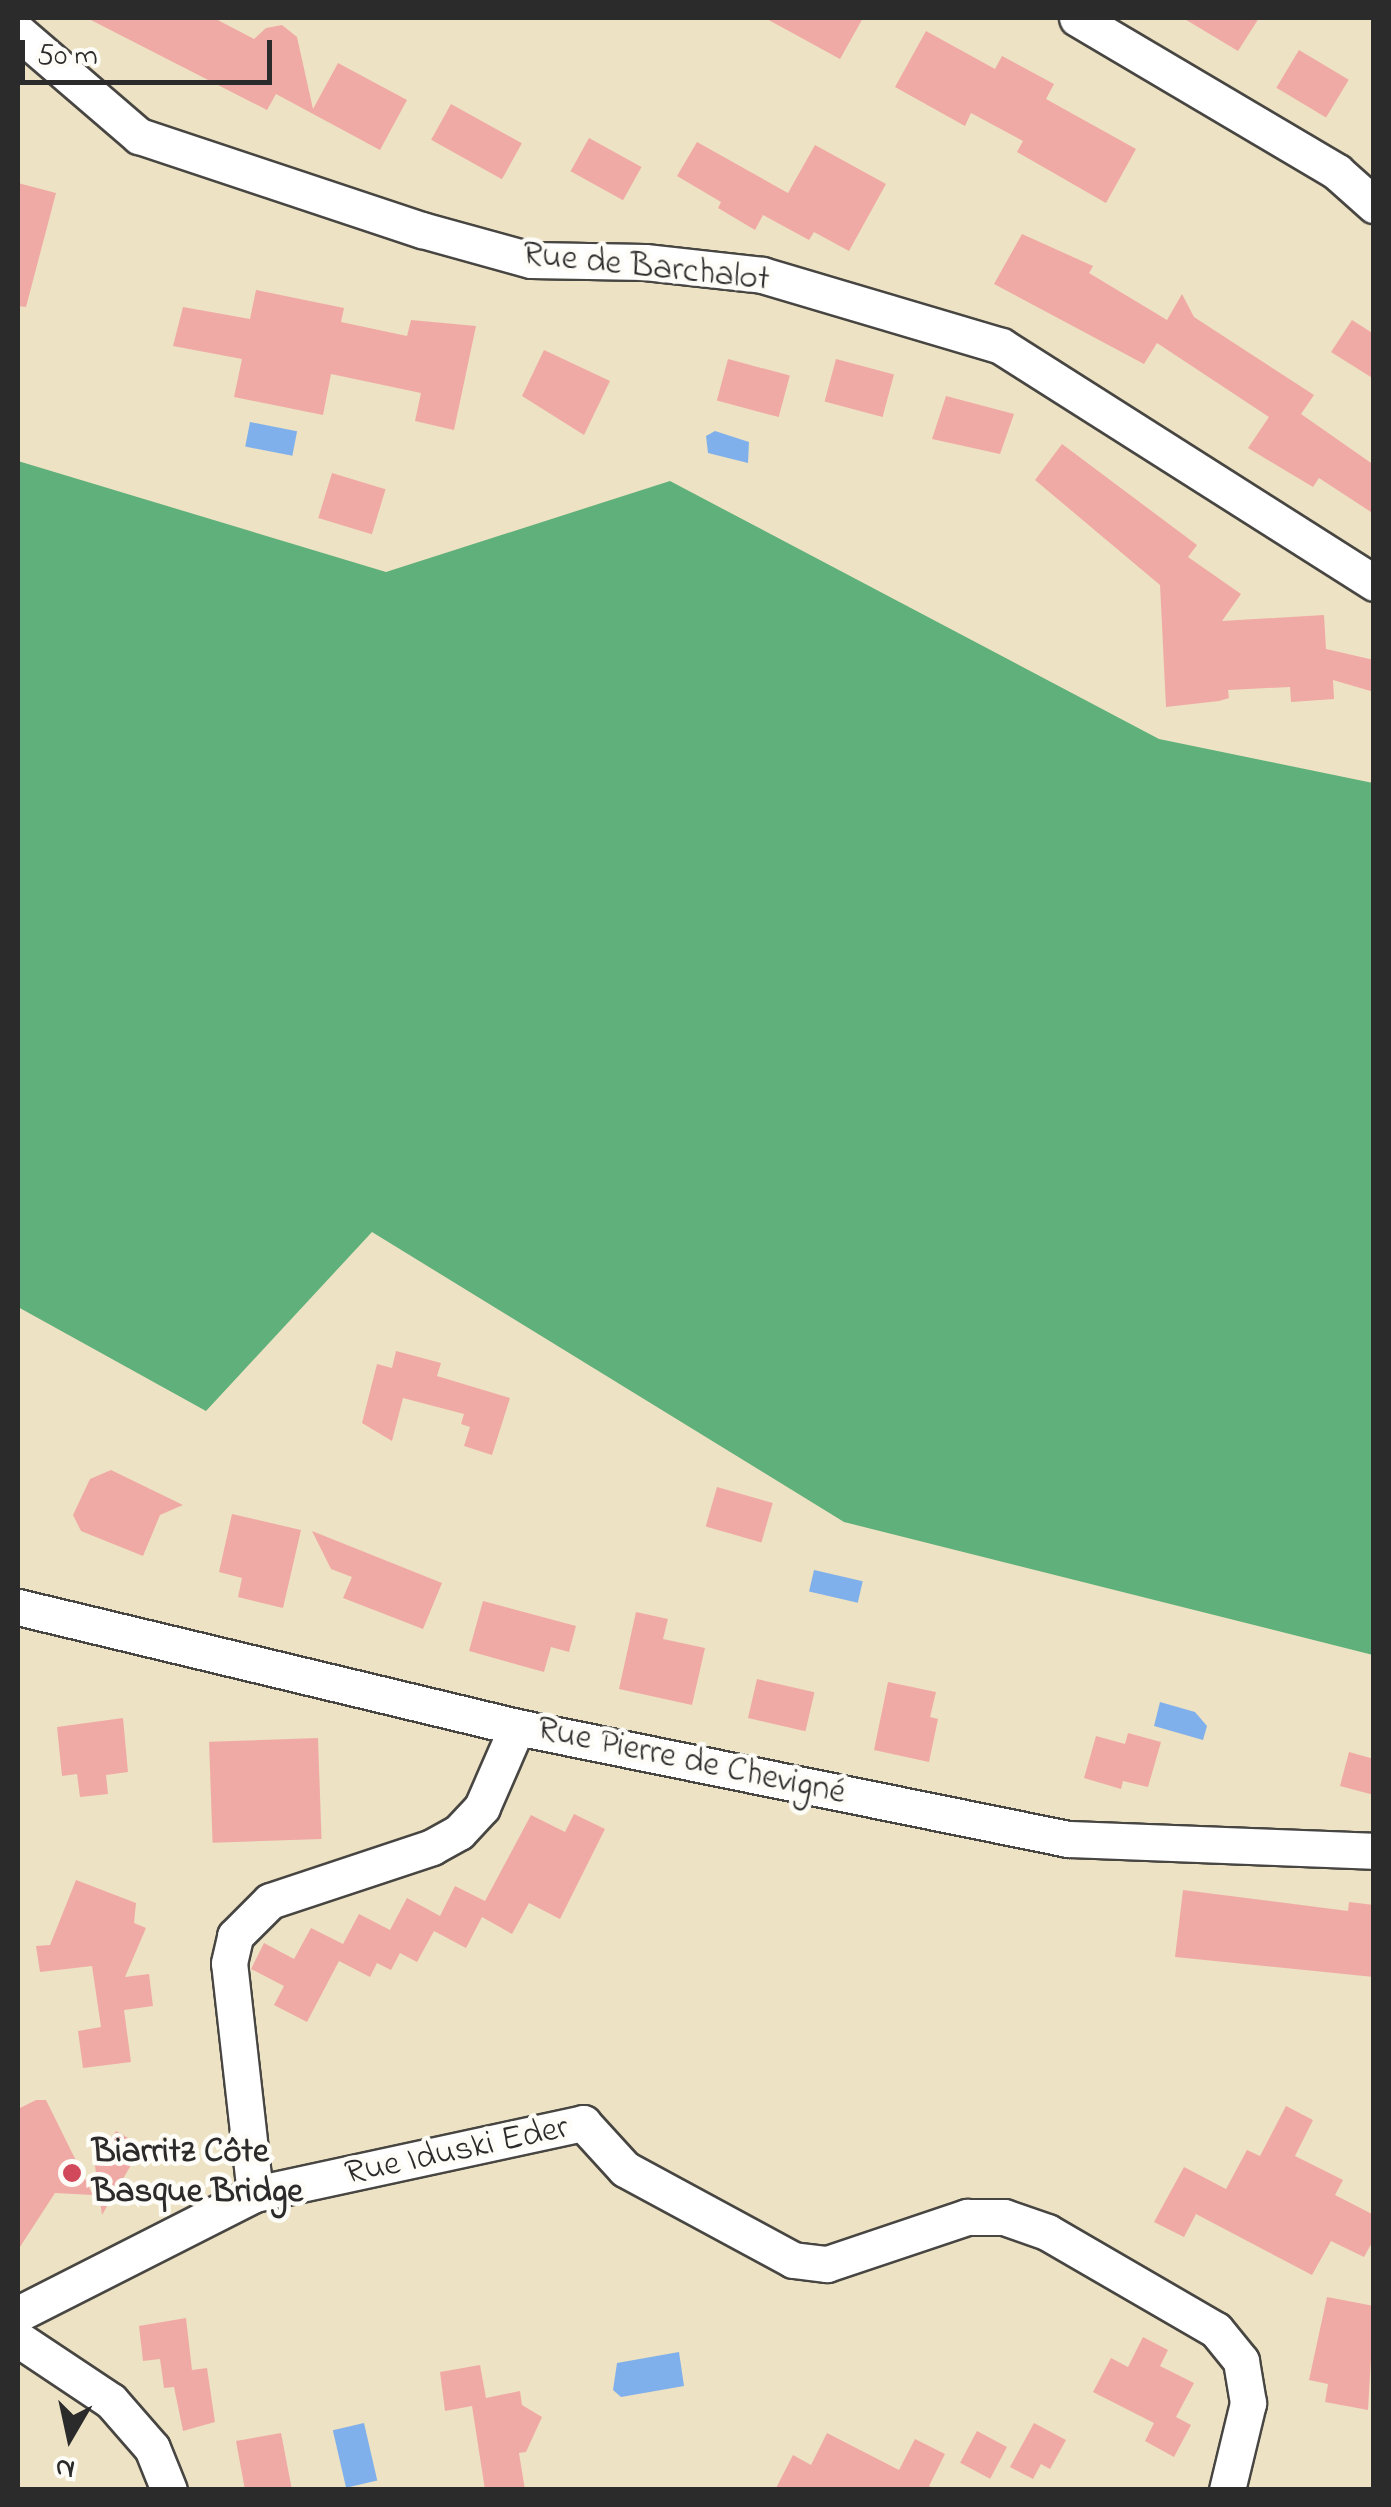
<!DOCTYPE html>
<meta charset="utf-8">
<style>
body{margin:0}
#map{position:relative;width:1391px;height:2507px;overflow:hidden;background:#ede2c3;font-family:"Indie Flower",sans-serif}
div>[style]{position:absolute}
.forest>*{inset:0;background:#5fb07b}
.water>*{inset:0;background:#80b0eb;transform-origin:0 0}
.building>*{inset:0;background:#f0aaa5;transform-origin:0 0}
.roads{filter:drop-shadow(2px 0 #484642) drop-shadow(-2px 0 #484642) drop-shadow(0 2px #484642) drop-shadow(0 -2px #484642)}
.street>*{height:35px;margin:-17.5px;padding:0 17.5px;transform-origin:17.5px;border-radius:17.5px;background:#fff}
.dots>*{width:28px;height:28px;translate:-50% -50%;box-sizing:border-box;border:5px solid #fdfcf7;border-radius:50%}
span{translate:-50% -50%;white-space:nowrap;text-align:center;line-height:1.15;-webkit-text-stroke:9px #fdfcf7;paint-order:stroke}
.street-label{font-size:35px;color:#2b2b2b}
.poi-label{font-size:35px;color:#2b2b2b;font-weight:700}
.left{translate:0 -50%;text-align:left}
.frame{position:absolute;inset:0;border:20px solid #2b2b2b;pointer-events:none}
.north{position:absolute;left:20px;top:2387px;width:100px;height:100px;-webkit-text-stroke:8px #fdfcf7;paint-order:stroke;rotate:189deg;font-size:28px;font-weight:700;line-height:40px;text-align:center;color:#2b2b2b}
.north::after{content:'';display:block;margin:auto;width:35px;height:45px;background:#2b2b2b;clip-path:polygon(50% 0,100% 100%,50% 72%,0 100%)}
.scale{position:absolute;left:20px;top:40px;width:252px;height:45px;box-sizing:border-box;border:5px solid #2b2b2b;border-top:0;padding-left:12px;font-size:30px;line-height:35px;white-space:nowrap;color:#2b2b2b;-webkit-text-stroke:8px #fdfcf7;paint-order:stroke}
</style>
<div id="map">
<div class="forest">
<div style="clip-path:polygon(18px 461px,386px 572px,670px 481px,1159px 739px,1373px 783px,1373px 1655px,844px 1522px,372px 1232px,206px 1411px,18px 1307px)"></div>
</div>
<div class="water">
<div style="left:250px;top:422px;width:48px;height:25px;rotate:11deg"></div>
<div style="clip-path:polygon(715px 431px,749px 442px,748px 463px,708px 453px,706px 436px)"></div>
<div style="left:814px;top:1570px;width:50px;height:22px;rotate:13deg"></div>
<div style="clip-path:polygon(1160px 1702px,1195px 1712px,1207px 1726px,1203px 1740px,1154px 1726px)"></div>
<div style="clip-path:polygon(679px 2352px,684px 2386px,621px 2397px,613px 2390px,617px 2363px)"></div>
<div style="left:364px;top:2423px;width:59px;height:32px;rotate:77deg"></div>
</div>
<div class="building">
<div style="clip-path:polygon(87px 18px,214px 18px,254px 39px,266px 28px,282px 25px,297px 37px,313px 109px,338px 63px,407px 100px,380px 150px,276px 94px,267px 110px)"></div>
<div style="clip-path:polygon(765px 18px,863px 18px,840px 59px)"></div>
<div style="clip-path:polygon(1183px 18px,1259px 18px,1238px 51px)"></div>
<div style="clip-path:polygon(926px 31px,995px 69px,1002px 56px,1054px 84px,1046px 99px,1136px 149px,1106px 203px,1017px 152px,1023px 141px,971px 113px,965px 126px,895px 87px)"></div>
<div style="left:1299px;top:50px;width:58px;height:44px;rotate:31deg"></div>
<div style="left:451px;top:104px;width:81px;height:41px;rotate:29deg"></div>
<div style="left:589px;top:138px;width:60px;height:38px;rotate:29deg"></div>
<div style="clip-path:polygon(697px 142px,788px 193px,815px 145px,886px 184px,849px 251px,814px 232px,809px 240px,763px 215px,755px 230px,718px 208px,721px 202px,677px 176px)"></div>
<div style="clip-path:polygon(18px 183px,56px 193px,26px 307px,18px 306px)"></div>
<div style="clip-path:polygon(1022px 234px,1093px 266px,1089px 273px,1167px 320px,1182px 294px,1194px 317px,1314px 395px,1301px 414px,1374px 465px,1374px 514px,1319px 478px,1313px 487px,1248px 448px,1269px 417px,1157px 343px,1144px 364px,994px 284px)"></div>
<div style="clip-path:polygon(256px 290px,344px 308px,341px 322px,407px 336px,411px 320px,476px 326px,454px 430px,415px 421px,421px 393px,331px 374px,323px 415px,234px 397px,242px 359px,173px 346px,183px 307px,250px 319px)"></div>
<div style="clip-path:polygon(1352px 320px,1374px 334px,1374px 379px,1331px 352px)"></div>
<div style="clip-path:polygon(544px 350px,610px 381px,584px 435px,522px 396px)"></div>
<div style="left:728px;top:359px;width:64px;height:43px;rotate:15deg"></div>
<div style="left:836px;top:359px;width:60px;height:44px;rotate:15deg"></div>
<div style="clip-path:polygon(946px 396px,1014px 414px,1000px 454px,932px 439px)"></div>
<div style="clip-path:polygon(1062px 444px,1197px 545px,1188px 557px,1241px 594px,1222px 621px,1324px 615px,1326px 649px,1374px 660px,1374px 692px,1333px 680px,1334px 699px,1291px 702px,1290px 687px,1228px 690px,1229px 698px,1219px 701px,1166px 707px,1160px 585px,1035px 480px)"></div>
<div style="left:332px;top:473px;width:56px;height:47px;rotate:17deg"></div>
<div style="clip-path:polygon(396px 1351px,441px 1363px,437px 1376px,510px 1398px,492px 1455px,464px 1446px,470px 1427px,461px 1424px,464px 1414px,403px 1398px,392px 1441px,362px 1423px,377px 1364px,392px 1368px)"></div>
<div style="clip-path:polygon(111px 1470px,183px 1505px,160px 1515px,143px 1556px,81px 1531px,73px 1515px,90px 1479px)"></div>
<div style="left:717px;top:1487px;width:58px;height:41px;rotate:16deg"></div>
<div style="clip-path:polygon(232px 1514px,301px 1530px,283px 1608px,238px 1597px,242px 1578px,219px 1572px)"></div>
<div style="clip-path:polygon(312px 1531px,442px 1583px,423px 1629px,343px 1598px,352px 1577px,331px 1569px)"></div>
<div style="clip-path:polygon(483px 1601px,576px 1626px,569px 1652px,551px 1647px,544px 1672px,469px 1651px)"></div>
<div style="clip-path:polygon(636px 1612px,668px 1619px,663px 1639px,705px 1648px,692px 1705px,619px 1689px)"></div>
<div style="left:757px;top:1679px;width:59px;height:40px;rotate:13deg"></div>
<div style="clip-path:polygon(888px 1682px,936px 1692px,930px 1717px,938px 1719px,929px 1762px,874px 1750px)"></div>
<div style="clip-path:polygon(123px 1718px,128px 1772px,106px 1775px,108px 1794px,80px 1797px,77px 1774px,62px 1776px,57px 1727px)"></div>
<div style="clip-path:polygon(1128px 1733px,1161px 1742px,1148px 1787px,1123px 1781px,1121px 1789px,1084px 1778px,1096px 1736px,1125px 1744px)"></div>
<div style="left:318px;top:1738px;width:101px;height:109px;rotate:88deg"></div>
<div style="clip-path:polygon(1349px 1752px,1374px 1759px,1374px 1795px,1340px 1786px)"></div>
<div style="clip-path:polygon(574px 1814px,605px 1829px,560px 1919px,529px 1903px,512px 1934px,482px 1917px,466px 1948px,434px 1931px,417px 1962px,400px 1953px,391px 1970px,377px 1963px,370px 1977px,339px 1961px,307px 2022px,274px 2005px,284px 1986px,251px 1969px,264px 1943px,294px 1959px,311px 1928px,343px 1944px,359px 1914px,390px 1930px,407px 1898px,440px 1916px,455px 1886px,485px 1901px,531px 1815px,565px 1832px)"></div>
<div style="clip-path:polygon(76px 1880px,136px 1903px,134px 1923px,146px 1928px,125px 1977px,149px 1974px,153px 2006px,124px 2010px,131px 2062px,83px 2068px,78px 2031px,101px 2027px,92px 1966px,40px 1972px,36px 1946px,50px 1945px)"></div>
<div style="clip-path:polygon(1183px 1890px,1348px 1911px,1349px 1902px,1374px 1905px,1374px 1977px,1175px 1957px)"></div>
<div style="clip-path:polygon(36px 2100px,46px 2100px,93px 2195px,55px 2193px,18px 2250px,18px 2109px)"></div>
<div style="clip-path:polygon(1286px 2106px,1313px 2120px,1295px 2156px,1343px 2180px,1335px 2195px,1374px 2215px,1374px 2239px,1364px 2257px,1331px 2241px,1312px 2275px,1196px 2214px,1184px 2237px,1154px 2222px,1184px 2167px,1226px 2189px,1247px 2150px,1260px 2156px)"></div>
<div style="clip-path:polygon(116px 2131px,142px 2146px,102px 2215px,95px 2166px)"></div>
<div style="clip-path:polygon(1327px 2297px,1374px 2306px,1368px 2410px,1325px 2402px,1328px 2384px,1309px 2380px)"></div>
<div style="clip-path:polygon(186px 2318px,192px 2370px,207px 2368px,215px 2422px,183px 2431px,174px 2387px,164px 2388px,160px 2359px,143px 2361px,139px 2326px)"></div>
<div style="clip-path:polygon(1143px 2337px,1168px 2350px,1160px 2366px,1194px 2383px,1176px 2417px,1191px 2425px,1174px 2457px,1145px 2441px,1154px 2423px,1093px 2392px,1111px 2358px,1128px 2367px)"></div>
<div style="clip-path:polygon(480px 2365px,486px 2398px,520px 2391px,522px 2405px,542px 2417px,526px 2452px,519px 2453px,525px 2490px,485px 2490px,472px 2406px,445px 2411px,440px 2372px)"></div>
<div style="clip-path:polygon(1034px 2423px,1066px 2440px,1050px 2469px,1041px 2464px,1033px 2479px,1010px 2467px)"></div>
<div style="left:977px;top:2431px;width:34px;height:36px;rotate:28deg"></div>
<div style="clip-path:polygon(281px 2433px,292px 2490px,245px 2490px,236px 2441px)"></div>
<div style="clip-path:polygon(827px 2433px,899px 2470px,915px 2439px,945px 2454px,929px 2486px,936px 2490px,775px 2490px,793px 2455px,811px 2465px)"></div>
</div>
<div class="roads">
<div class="street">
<div style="left:1077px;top:18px;width:302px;rotate:30.6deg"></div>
<div style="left:1337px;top:172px;width:50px;rotate:41.7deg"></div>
<div style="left:18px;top:32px;width:160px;rotate:40.7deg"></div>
<div style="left:139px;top:136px;width:298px;rotate:18.4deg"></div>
<div style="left:422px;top:230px;width:113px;rotate:15.4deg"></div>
<div style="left:531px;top:260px;width:114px;rotate:1deg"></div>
<div style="left:645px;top:262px;width:118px;rotate:6.3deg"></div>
<div style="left:762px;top:275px;width:249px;rotate:16.5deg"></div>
<div style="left:1001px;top:346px;width:442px;rotate:32.4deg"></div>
<div style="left:18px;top:1607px;width:513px;rotate:13.52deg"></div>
<div style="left:517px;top:1727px;width:562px;rotate:11.49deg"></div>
<div style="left:1068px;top:1839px;width:306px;rotate:2.2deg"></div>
<div style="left:255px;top:2194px;width:232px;rotate:-96.4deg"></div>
<div style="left:229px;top:1963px;width:28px;rotate:-77deg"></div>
<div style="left:235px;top:1936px;width:49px;rotate:-45deg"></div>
<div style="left:270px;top:1901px;width:171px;rotate:-18.4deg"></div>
<div style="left:432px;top:1847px;width:31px;rotate:-29deg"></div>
<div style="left:459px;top:1832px;width:34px;rotate:-47deg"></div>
<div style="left:482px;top:1807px;width:87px;rotate:-66.4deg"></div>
<div style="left:18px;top:2314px;width:266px;rotate:-26.9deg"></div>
<div style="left:255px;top:2194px;width:336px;rotate:-12.2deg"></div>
<div style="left:583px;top:2123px;width:62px;rotate:47.6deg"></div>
<div style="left:625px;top:2169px;width:191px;rotate:28.4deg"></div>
<div style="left:793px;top:2260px;width:34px;rotate:7deg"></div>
<div style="left:827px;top:2264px;width:148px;rotate:-18.6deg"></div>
<div style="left:967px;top:2217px;width:37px"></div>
<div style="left:1004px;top:2217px;width:46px;rotate:19.2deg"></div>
<div style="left:1047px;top:2232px;width:195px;rotate:30.1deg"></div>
<div style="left:1216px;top:2330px;width:40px;rotate:51deg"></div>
<div style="left:1241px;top:2361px;width:43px;rotate:80.5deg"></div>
<div style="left:1248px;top:2403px;width:89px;rotate:103.6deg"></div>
<div style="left:18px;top:2339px;width:112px;rotate:33.7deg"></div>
<div style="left:111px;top:2401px;width:62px;rotate:48.9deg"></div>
<div style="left:152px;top:2448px;width:45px;rotate:68deg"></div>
</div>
</div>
<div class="dots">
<div style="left:72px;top:2173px;background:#d1495b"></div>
</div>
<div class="street-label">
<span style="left:646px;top:268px;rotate:6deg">Rue de Barchalot</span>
<span style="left:691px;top:1762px;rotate:12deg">Rue Pierre de Chevigné</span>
<span style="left:457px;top:2152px;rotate:-12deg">Rue Iduski Eder</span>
</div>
<div class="poi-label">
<span class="left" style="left:92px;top:2173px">Biarritz Côte<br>Basque Bridge</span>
</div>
<div class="frame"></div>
<div class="north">N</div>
<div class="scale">50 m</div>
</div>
